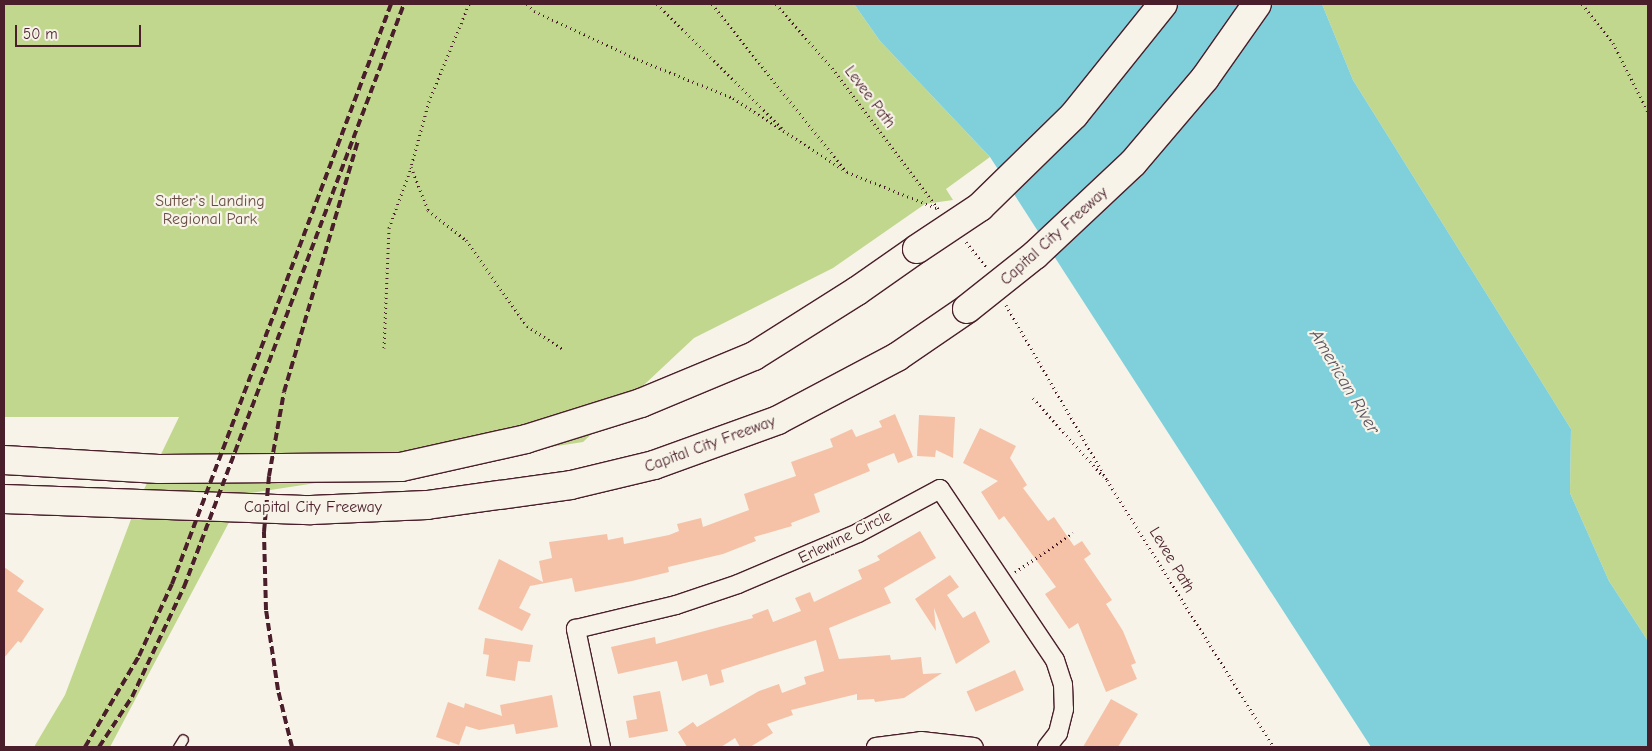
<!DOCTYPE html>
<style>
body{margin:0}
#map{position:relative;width:1652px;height:751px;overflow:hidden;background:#f7f3e8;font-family:"Comic Neue",sans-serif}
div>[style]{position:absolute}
.green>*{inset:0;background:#c0d78d}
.water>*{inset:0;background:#80d0db}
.building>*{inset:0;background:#f5c2a7;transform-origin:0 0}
.path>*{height:3px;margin-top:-1.5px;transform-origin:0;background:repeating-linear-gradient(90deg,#4a1f2b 0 1px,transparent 0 5px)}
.roads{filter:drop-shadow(1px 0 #4a1f2b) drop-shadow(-1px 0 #4a1f2b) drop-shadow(0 1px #4a1f2b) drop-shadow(0 -1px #4a1f2b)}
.lane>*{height:9px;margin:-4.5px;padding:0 4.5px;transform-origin:4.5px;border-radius:4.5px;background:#f7f3e8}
.street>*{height:18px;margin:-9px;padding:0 9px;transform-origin:9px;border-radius:9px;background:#f7f3e8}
.highway>*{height:28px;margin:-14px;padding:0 14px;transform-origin:14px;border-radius:14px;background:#f7f3e8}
.rail>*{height:4px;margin-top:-2px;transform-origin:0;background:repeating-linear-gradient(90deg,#4a1f2b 0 8px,transparent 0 12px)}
.bridges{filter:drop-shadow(1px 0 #4a1f2b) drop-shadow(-1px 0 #4a1f2b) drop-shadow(0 1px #4a1f2b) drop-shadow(0 -1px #4a1f2b)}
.highway-bridge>*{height:28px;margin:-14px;padding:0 14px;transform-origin:14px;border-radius:14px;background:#f7f3e8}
span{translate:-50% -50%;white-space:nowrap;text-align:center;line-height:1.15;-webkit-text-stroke:4.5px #f7f3e8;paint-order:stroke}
.street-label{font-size:16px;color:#4a1f2b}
.park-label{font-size:16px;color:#684d44}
.water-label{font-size:18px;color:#5a5460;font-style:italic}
.frame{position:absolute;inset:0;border:5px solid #4a1f2b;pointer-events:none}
.scale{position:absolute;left:15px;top:25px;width:126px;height:22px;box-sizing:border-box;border:2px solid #4a1f2b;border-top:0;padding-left:6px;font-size:15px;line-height:18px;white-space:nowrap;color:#4a1f2b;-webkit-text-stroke:4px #f7f3e8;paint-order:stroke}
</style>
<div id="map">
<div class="green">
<div style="clip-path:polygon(4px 4px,854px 4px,880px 41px,990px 157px,946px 189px,953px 200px,925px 204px,833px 268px,694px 338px,583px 442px,244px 494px,110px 747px,34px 747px,65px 695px,136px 506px,179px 417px,4px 417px)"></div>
<div style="clip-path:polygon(1322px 4px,1648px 4px,1648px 641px,1609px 581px,1570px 493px,1571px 429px,1353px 80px)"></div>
</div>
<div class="water">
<div style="clip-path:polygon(854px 4px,1322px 4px,1353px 80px,1571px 429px,1570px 493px,1609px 581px,1648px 641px,1648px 747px,1371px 747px,990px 157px,880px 41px)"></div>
</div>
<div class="building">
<div style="clip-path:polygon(895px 414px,913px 457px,898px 463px,894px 453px,867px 464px,870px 471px,814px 494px,820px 512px,791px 523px,792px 526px,754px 537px,756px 541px,723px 554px,668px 567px,669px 572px,632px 581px,575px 592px,572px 578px,530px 586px,519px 608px,531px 614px,522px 631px,478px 609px,499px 559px,543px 582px,539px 561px,552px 558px,549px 542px,607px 534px,608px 540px,623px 537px,624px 544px,669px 535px,679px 531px,677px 524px,701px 518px,703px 527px,749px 510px,744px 494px,796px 476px,791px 462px,833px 447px,830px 439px,852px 429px,856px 437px,882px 427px,879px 421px)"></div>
<div style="clip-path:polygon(919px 415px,955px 417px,953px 458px,936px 450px,935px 457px,917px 456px)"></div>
<div style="clip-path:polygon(980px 428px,1016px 446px,1010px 458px,1027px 485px,1023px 488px,1048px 521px,1054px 517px,1074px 546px,1082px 541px,1091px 554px,1084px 559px,1112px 600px,1106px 604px,1123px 631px,1136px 663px,1131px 665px,1137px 679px,1106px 692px,1078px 623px,1069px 629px,1045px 594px,1056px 587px,1004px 516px,999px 520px,981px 492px,998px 481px,963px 463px)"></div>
<div style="clip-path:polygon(920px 531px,936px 558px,884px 588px,891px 603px,829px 628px,839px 659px,890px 655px,891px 660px,921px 657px,923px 674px,942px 673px,904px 698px,875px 702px,874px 699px,857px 700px,857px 694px,791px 710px,793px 715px,767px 724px,773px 733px,750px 747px,740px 747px,735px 738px,721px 747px,687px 747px,678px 732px,693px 722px,697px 727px,759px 691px,779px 684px,782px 693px,806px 684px,804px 677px,824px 671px,816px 640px,721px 670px,724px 682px,710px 686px,707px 674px,682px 681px,677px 661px,618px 674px,611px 647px,655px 637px,656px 644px,753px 618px,752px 615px,768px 609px,773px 622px,801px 611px,795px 598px,810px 592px,814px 602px,862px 579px,858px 570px,880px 560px,877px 556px)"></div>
<div style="clip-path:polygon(4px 567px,24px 581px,17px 591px,44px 609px,21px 643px,18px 641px,4px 658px)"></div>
<div style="clip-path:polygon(950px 575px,959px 587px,947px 595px,963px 618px,975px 611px,990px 642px,956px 664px,934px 608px,936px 631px,915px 599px)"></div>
<div style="clip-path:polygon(485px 638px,533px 645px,530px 662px,518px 661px,515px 681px,486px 676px,489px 655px,483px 654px)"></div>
<div style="left:1015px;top:670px;width:22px;height:53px;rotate:66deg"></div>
<div style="clip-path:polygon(660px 691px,668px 731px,629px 738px,626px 721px,637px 719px,633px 696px)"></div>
<div style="clip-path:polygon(552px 695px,558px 727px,516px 734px,514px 724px,479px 730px,466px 726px,459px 745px,436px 737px,448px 702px,464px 708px,465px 703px,502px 716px,500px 705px)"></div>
<div style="clip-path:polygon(1111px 699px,1138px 714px,1118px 747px,1083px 747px)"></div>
</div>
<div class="path">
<div style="left:469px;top:4px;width:105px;rotate:112.4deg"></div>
<div style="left:429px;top:101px;width:68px;rotate:105.3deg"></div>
<div style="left:411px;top:167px;width:46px;rotate:68.4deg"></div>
<div style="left:428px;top:210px;width:48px;rotate:38.3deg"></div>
<div style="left:466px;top:240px;width:105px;rotate:54.7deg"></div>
<div style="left:527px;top:326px;width:43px;rotate:32.6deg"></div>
<div style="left:527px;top:4px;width:10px;rotate:45deg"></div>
<div style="left:534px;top:11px;width:114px;rotate:25deg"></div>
<div style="left:637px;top:59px;width:104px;rotate:22.1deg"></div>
<div style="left:733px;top:98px;width:136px;rotate:33deg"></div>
<div style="left:847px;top:172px;width:99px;rotate:21.9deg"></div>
<div style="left:657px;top:4px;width:176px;rotate:44.8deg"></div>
<div style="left:712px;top:4px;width:213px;rotate:51.3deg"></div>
<div style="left:776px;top:4px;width:85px;rotate:48.8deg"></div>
<div style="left:832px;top:68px;width:178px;rotate:53deg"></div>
<div style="left:1582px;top:4px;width:50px;rotate:51.5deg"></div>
<div style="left:1613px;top:43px;width:77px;rotate:63.1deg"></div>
<div style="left:966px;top:242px;width:33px;rotate:51deg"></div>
<div style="left:1006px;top:305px;width:204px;rotate:60deg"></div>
<div style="left:384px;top:348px;width:120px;rotate:-87.6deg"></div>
<div style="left:389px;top:228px;width:64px;rotate:-69.9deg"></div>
<div style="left:1033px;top:398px;width:105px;rotate:48.1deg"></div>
<div style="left:1107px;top:480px;width:315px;rotate:58deg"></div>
<div style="left:1015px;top:572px;width:70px;rotate:-33.9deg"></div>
</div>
<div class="roads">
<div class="lane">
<div style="left:178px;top:747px;width:9px;rotate:-58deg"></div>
</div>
<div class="street">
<div style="left:601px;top:747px;width:121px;rotate:-102deg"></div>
<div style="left:576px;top:629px;width:103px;rotate:-13.5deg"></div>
<div style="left:676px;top:605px;width:65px;rotate:-18.7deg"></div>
<div style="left:738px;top:584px;width:130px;rotate:-23deg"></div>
<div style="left:858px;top:533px;width:93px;rotate:-28.2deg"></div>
<div style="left:940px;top:489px;width:206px;rotate:56.1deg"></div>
<div style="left:1055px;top:660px;width:25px;rotate:72deg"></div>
<div style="left:1063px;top:684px;width:25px;rotate:88deg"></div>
<div style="left:1064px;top:709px;width:25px;rotate:104deg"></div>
<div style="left:1058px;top:733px;width:18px;rotate:128deg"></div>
<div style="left:876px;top:747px;width:45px;rotate:-7.6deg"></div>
<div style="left:921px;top:741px;width:53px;rotate:6.5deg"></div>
</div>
<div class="highway">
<div style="left:4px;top:460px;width:155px;rotate:3.3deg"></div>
<div style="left:159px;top:469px;width:242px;rotate:-0.5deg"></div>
<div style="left:401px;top:467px;width:128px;rotate:-12.6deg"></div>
<div style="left:526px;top:439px;width:121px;rotate:-17.4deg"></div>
<div style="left:641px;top:403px;width:122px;rotate:-22.6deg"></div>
<div style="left:754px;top:356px;width:122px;rotate:-32.3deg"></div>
<div style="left:857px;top:291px;width:73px;rotate:-35deg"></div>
<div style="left:4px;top:499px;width:307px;rotate:2.1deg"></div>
<div style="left:311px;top:510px;width:116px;rotate:-2.5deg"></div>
<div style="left:427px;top:505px;width:145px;rotate:-7.9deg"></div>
<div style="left:571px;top:485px;width:85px;rotate:-13.5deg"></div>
<div style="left:654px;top:465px;width:132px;rotate:-19.9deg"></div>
<div style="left:778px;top:420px;width:135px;rotate:-27.9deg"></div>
<div style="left:897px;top:357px;width:85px;rotate:-34.4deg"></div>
</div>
</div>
<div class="rail">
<div style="left:85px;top:747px;width:106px;rotate:-59.3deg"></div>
<div style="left:139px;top:656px;width:79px;rotate:-65.4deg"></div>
<div style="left:172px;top:584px;width:620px;rotate:-69.31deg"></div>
<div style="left:99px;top:747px;width:60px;rotate:-56.6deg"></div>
<div style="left:132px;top:697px;width:122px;rotate:-64.7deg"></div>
<div style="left:184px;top:587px;width:623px;rotate:-69.33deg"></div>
<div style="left:292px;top:747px;width:59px;rotate:-103.8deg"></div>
<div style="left:278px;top:690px;width:81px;rotate:-98.5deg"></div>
<div style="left:266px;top:610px;width:78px;rotate:-91.5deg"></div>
<div style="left:264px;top:532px;width:56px;rotate:-84.9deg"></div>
<div style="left:269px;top:476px;width:85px;rotate:-79.9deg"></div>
<div style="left:284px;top:392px;width:262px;rotate:-73.6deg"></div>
</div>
<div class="bridges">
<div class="highway-bridge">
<div style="left:917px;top:249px;width:76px;rotate:-33.7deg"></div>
<div style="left:980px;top:207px;width:132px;rotate:-44.4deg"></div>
<div style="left:1074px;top:115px;width:142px;rotate:-51.3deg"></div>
<div style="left:967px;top:309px;width:87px;rotate:-38.5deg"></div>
<div style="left:1035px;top:255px;width:134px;rotate:-43.2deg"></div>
<div style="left:1133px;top:163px;width:111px;rotate:-49.7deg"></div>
<div style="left:1205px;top:78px;width:90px;rotate:-54.9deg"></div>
</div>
</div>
<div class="street-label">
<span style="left:870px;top:97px;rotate:53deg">Levee Path</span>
<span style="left:1054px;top:236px;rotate:-42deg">Capital City Freeway</span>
<span style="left:710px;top:444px;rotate:-20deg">Capital City Freeway</span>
<span style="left:313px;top:507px">Capital City Freeway</span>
<span style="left:845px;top:537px;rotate:-26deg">Erlewine Circle</span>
<span style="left:1172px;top:560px;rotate:59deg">Levee Path</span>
</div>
<div class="park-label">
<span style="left:210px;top:210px">Sutter's Landing<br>Regional Park</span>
</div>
<div class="water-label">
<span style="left:1344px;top:382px;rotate:59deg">American River</span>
</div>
<div class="frame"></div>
<div class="scale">50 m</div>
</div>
